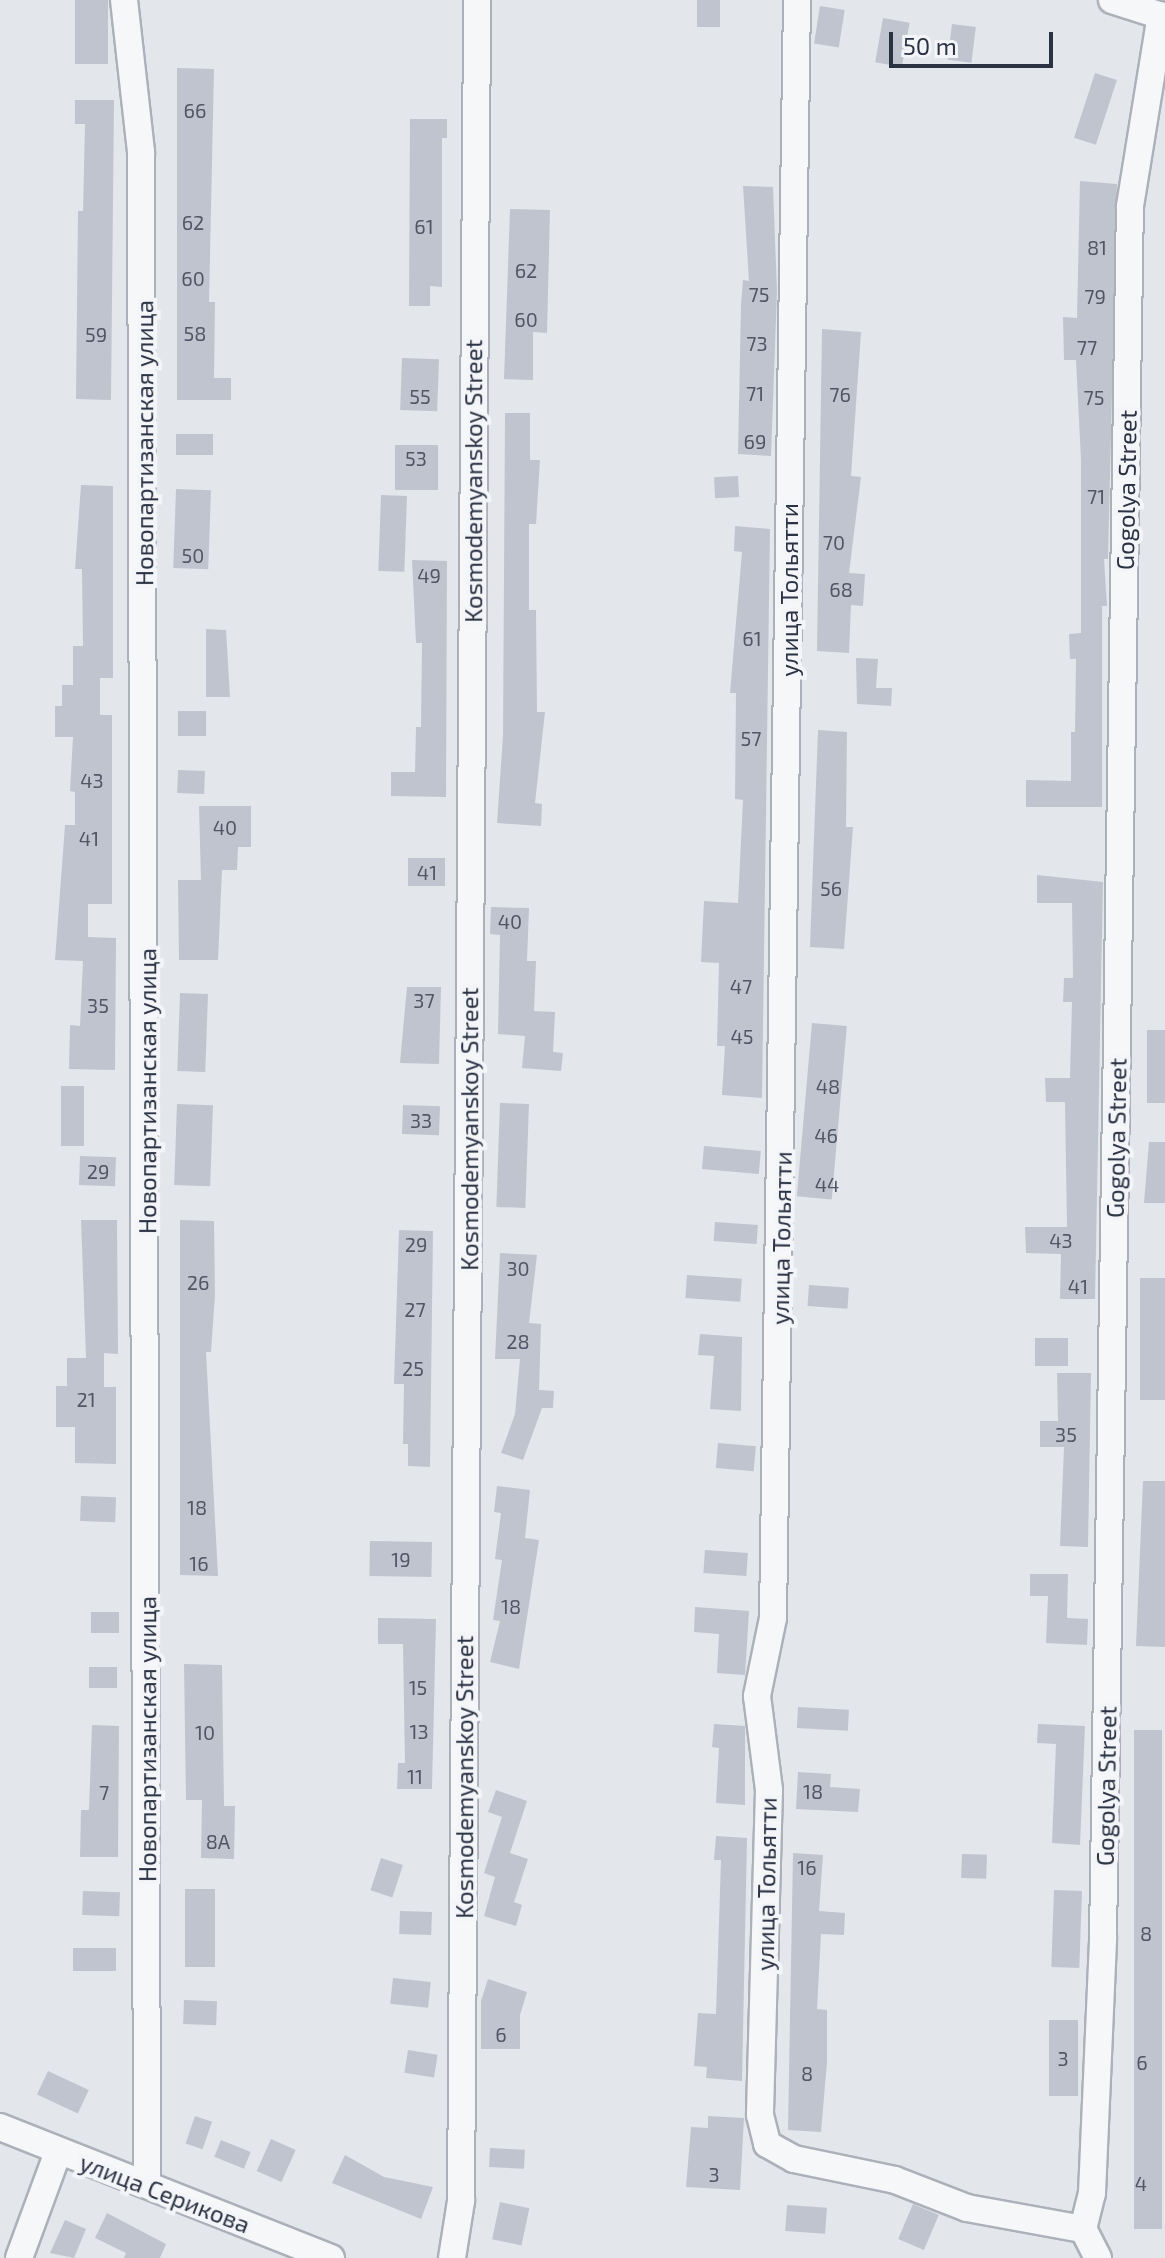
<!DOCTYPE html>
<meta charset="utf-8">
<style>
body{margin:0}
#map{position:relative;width:1165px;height:2258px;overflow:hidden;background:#e3e6eb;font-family:"Exo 2",sans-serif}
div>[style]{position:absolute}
.building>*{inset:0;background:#c0c4ce;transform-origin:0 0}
.roads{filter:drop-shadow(2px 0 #acb0b9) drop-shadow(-2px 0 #acb0b9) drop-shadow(0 2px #acb0b9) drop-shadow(0 -2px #acb0b9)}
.minor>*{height:26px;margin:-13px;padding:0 13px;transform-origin:13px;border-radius:13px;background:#f6f7f9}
span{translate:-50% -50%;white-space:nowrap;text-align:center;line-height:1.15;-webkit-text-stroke:8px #f3f5f8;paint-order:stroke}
.number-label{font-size:20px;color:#505666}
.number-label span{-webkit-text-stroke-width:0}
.street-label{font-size:24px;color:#2b3243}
.scale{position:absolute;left:889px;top:32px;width:164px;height:36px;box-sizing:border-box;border:4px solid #2b3243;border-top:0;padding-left:10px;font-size:24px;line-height:28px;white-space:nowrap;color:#2b3243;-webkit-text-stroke:6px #f3f5f8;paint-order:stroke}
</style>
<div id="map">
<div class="building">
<div style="left:75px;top:0;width:33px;height:64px"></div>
<div style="left:697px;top:0;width:23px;height:27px"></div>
<div style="left:820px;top:6px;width:25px;height:38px;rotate:9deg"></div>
<div style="left:883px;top:18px;width:27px;height:45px;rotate:10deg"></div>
<div style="left:952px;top:24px;width:24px;height:36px;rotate:7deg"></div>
<div style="clip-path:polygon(177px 68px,214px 69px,209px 302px,215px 302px,214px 378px,231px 378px,231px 400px,177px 400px)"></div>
<div style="left:1095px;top:73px;width:23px;height:68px;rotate:18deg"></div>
<div style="clip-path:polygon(75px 100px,114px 100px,111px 400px,76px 399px,78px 211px,83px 211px,85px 124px,75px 124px)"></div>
<div style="clip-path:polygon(410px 119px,447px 119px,447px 138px,442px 138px,442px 287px,430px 286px,430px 306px,409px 306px)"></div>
<div style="clip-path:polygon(1080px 181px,1117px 184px,1108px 559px,1104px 559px,1107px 606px,1102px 606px,1102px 807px,1026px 807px,1026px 780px,1071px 781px,1071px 732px,1075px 732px,1076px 659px,1070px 659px,1069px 634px,1081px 633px,1081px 460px,1076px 360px,1064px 360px,1063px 317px,1077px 318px)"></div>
<div style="clip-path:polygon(743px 186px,773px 187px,777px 291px,771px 456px,738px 454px,741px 305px,743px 280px,749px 281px)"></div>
<div style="clip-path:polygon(510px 209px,550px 210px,547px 333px,533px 332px,533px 380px,504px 379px)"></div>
<div style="clip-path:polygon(822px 329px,861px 332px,851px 476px,861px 477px,849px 573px,865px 574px,863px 606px,851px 605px,849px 653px,817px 651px)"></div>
<div style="left:402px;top:358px;width:37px;height:52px;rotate:2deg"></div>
<div style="clip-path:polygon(505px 413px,530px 413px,530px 460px,540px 460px,536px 524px,529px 524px,529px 610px,536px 610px,537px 712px,545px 712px,535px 803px,542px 804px,541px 826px,497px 823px,503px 736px)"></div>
<div style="left:176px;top:434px;width:37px;height:21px"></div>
<div style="left:395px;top:445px;width:43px;height:45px"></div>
<div style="left:738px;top:476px;width:21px;height:24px;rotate:87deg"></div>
<div style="clip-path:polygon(81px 485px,113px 486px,113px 678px,100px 678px,100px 715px,112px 715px,112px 904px,88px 904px,88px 937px,116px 938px,115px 1070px,69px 1069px,70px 1025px,80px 1026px,83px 961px,55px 960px,65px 825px,75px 825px,75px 792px,70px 791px,73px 737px,55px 737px,55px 706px,62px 706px,62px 685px,73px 685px,73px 646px,83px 646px,82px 569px,75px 569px)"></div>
<div style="left:176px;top:489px;width:35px;height:79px;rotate:2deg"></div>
<div style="left:381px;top:495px;width:26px;height:76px;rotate:2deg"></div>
<div style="clip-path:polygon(735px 526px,770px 529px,762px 1098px,722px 1095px,725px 1046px,717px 1046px,719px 963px,701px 962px,704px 901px,738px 903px,743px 800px,735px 799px,736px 693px,730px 693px,742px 552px,734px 551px)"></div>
<div style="clip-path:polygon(412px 560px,447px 561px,446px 797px,391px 796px,391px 772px,415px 772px,416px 727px,421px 727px,422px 643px,416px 643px)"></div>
<div style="clip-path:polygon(206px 629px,226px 630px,230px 697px,206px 697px)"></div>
<div style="clip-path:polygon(856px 658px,878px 659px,876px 688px,892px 688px,891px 706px,857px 704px)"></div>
<div style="left:178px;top:711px;width:28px;height:25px"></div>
<div style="clip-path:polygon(818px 730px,847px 732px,846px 827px,853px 827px,844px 949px,810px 947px)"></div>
<div style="left:178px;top:770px;width:27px;height:23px;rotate:2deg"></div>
<div style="clip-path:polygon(199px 806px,251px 806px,251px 847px,238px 847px,237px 870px,222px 870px,218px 960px,179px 960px,178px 880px,201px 880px)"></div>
<div style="left:408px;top:858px;width:37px;height:28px"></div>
<div style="clip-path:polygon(1037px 875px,1103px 882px,1095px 1299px,1060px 1299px,1061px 1254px,1026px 1253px,1025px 1227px,1067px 1227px,1065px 1102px,1046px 1102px,1045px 1078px,1070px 1078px,1072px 1002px,1063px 1002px,1064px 978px,1073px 978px,1072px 903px,1037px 903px)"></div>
<div style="clip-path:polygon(491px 907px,529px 908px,527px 961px,536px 961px,534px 1011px,555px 1012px,553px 1052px,563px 1053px,561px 1071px,522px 1068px,525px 1036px,498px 1034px,500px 935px,490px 934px)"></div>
<div style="clip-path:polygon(407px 987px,441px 987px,439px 1064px,400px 1063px)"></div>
<div style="left:180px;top:993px;width:28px;height:78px;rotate:2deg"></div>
<div style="left:812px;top:1023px;width:35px;height:174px;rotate:5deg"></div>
<div style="left:1147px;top:1030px;width:18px;height:73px"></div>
<div style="left:61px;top:1086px;width:23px;height:60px"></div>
<div style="left:500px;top:1103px;width:29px;height:104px;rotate:2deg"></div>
<div style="left:177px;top:1104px;width:36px;height:81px;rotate:2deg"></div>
<div style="left:403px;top:1105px;width:37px;height:29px;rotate:2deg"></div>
<div style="clip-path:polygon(1149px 1142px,1165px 1142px,1165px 1203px,1144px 1203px)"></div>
<div style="left:704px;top:1146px;width:57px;height:23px;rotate:5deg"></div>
<div style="left:80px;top:1156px;width:36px;height:29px;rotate:2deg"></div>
<div style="clip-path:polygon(81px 1220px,117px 1220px,118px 1354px,104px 1353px,104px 1387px,116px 1387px,116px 1464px,75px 1463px,75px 1427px,56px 1427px,56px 1386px,67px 1386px,67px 1358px,86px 1358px)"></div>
<div style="clip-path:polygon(180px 1220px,214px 1221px,215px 1295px,211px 1352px,206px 1352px,218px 1576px,180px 1575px)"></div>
<div style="left:715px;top:1222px;width:43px;height:19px;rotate:4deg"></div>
<div style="clip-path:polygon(399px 1230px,433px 1231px,430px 1467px,408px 1466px,408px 1444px,403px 1444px,404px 1384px,394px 1384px)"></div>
<div style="clip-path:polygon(500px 1253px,537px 1255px,529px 1323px,541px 1324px,539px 1390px,554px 1391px,553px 1408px,542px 1408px,523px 1460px,501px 1453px,515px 1414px,520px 1359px,495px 1359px)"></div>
<div style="left:687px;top:1275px;width:55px;height:23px;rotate:4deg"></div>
<div style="left:1140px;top:1278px;width:25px;height:122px"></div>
<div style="left:809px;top:1285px;width:40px;height:21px;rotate:4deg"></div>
<div style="clip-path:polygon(700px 1334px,742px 1337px,741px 1411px,710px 1409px,714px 1356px,698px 1355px)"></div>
<div style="left:1035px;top:1338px;width:33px;height:28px"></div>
<div style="clip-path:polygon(1057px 1373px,1091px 1373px,1088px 1547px,1060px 1546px,1064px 1447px,1040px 1447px,1040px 1421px,1058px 1421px)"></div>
<div style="left:718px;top:1443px;width:38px;height:25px;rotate:5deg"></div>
<div style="clip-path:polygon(1143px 1481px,1165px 1481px,1165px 1647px,1136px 1646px)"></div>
<div style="clip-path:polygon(497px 1486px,530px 1490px,525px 1538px,539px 1540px,519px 1669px,490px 1662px,500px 1621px,493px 1620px,502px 1560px,495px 1559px,501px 1513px,494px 1512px)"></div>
<div style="left:81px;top:1496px;width:35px;height:25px;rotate:2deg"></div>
<div style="left:370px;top:1541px;width:62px;height:35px;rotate:1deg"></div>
<div style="left:705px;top:1550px;width:43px;height:23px;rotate:4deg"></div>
<div style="clip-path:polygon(1030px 1574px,1068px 1574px,1067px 1618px,1088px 1619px,1087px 1645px,1046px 1643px,1048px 1596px,1030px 1596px)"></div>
<div style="clip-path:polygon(695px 1607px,749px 1611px,745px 1675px,717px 1673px,719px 1634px,694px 1632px)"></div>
<div style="left:91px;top:1612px;width:28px;height:21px"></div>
<div style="clip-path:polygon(378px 1618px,436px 1619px,432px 1789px,397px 1789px,398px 1763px,405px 1763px,403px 1644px,378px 1644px)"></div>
<div style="clip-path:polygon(184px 1664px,222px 1665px,224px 1806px,235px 1806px,234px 1859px,201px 1858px,202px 1800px,186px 1800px)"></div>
<div style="left:89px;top:1667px;width:28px;height:21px"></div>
<div style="left:798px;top:1707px;width:51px;height:21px;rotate:3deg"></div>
<div style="clip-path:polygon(714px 1724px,745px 1726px,745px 1805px,716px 1803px,719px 1748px,712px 1747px)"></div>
<div style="clip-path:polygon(1038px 1724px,1085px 1726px,1080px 1845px,1052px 1843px,1056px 1744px,1037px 1743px)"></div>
<div style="clip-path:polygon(92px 1725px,119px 1726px,118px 1857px,80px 1857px,81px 1810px,89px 1810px)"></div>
<div style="left:1134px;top:1730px;width:28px;height:499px"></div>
<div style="clip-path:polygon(798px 1772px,831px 1774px,830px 1787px,860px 1789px,858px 1812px,796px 1809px)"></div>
<div style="clip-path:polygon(496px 1790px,527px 1801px,510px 1853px,528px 1859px,514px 1902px,522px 1905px,516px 1926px,484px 1916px,495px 1877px,484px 1873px,502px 1817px,488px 1812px)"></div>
<div style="clip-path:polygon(716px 1836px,747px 1838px,742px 2081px,706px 2078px,707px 2067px,694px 2066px,698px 2013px,716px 2014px,721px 1860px,714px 1860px)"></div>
<div style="clip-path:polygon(793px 1853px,823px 1855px,819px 1911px,845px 1913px,844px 1935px,821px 1934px,817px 2009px,827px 2010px,827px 2062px,821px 2132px,788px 2130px)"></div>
<div style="left:962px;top:1854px;width:25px;height:24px;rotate:2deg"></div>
<div style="left:381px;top:1858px;width:23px;height:34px;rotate:18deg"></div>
<div style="left:185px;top:1889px;width:30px;height:78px"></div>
<div style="left:1054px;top:1890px;width:28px;height:77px;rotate:2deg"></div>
<div style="left:83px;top:1891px;width:37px;height:24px;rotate:2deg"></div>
<div style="left:400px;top:1911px;width:32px;height:23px;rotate:2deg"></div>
<div style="left:73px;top:1948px;width:43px;height:23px"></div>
<div style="left:393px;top:1978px;width:38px;height:26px;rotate:6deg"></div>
<div style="clip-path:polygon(488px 1979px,527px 1992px,520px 2015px,520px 2049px,481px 2049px,481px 2001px)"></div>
<div style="left:184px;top:2000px;width:33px;height:24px;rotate:2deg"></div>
<div style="left:1049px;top:2020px;width:29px;height:76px"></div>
<div style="left:408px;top:2050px;width:30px;height:23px;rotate:9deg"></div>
<div style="left:48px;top:2071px;width:45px;height:26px;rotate:25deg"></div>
<div style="left:195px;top:2116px;width:18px;height:29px;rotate:19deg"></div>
<div style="clip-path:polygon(708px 2116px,744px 2118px,740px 2190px,686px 2187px,691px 2127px,708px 2128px)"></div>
<div style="left:271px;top:2139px;width:27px;height:35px;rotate:24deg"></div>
<div style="left:221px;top:2140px;width:32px;height:18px;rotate:22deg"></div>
<div style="left:490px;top:2148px;width:35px;height:19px;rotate:3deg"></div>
<div style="clip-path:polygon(345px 2155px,384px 2177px,433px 2187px,421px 2219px,332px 2183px)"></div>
<div style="left:500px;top:2202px;width:30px;height:38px;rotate:12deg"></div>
<div style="left:913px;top:2204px;width:28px;height:38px;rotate:23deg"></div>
<div style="left:787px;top:2205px;width:40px;height:26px;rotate:4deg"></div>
<div style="clip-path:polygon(107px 2213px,166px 2244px,160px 2258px,124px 2258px,126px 2253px,95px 2238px)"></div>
<div style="clip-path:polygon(65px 2220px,86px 2229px,74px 2258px,50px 2253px)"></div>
</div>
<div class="roads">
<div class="minor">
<div style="left:124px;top:0;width:153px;rotate:83.6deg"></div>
<div style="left:141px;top:152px;width:2031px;rotate:89.83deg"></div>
<div style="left:797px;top:0;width:1618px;rotate:90.85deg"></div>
<div style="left:773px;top:1618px;width:80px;rotate:101.6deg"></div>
<div style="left:757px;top:1696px;width:95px;rotate:82.7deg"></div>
<div style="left:769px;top:1790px;width:325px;rotate:91.6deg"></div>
<div style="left:760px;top:2115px;width:30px;rotate:76deg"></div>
<div style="left:767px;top:2144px;width:31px;rotate:29deg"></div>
<div style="left:794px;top:2159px;width:103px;rotate:11.7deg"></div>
<div style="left:895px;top:2180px;width:77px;rotate:21.3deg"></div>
<div style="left:967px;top:2208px;width:118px;rotate:10.3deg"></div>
<div style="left:1112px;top:0;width:56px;rotate:17.8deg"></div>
<div style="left:0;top:2127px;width:356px;rotate:21.6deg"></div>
<div style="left:19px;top:2258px;width:113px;rotate:-69.8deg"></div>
<div style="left:452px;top:2258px;width:58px;rotate:-81deg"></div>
<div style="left:461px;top:2201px;width:2201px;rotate:-89.58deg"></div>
<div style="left:1098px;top:2258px;width:33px;rotate:-117deg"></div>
<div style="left:1083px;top:2229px;width:37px;rotate:-76deg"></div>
<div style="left:1092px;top:2193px;width:254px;rotate:-87.5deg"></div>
<div style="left:1103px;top:1939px;width:1733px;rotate:-89.11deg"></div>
<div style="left:1130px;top:206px;width:193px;rotate:-80.8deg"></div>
</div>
</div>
<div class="number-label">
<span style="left:195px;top:110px">66</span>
<span style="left:193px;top:222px">62</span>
<span style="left:424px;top:226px">61</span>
<span style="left:1097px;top:247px">81</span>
<span style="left:526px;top:270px">62</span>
<span style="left:193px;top:278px">60</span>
<span style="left:759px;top:294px">75</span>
<span style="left:1095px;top:296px">79</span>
<span style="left:526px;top:319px">60</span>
<span style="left:195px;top:333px">58</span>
<span style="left:96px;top:334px">59</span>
<span style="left:757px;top:343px">73</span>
<span style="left:1087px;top:347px">77</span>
<span style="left:755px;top:393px">71</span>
<span style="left:840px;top:394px">76</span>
<span style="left:420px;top:396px">55</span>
<span style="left:1094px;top:397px">75</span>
<span style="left:755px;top:441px">69</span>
<span style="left:416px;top:458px">53</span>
<span style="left:1096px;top:496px">71</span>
<span style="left:834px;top:542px">70</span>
<span style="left:193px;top:555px">50</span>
<span style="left:429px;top:575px">49</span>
<span style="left:841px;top:589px">68</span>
<span style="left:752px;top:638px">61</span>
<span style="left:751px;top:738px">57</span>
<span style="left:92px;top:780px">43</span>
<span style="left:225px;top:827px">40</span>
<span style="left:89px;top:838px">41</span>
<span style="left:427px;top:872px">41</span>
<span style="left:831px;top:888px">56</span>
<span style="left:510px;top:921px">40</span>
<span style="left:741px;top:986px">47</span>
<span style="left:424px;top:1000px">37</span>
<span style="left:98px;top:1005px">35</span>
<span style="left:742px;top:1036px">45</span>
<span style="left:828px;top:1086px">48</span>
<span style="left:421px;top:1120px">33</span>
<span style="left:826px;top:1135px">46</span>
<span style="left:98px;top:1171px">29</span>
<span style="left:827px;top:1184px">44</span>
<span style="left:1061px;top:1240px">43</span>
<span style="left:416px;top:1244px">29</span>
<span style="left:518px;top:1268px">30</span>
<span style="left:198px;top:1282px">26</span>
<span style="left:1078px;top:1286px">41</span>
<span style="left:415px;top:1309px">27</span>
<span style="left:518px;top:1341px">28</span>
<span style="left:413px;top:1368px">25</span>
<span style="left:86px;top:1399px">21</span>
<span style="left:1066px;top:1434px">35</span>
<span style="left:197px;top:1507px">18</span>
<span style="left:401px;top:1559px">19</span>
<span style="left:199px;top:1563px">16</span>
<span style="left:511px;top:1606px">18</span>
<span style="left:418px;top:1687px">15</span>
<span style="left:419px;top:1731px">13</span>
<span style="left:205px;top:1732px">10</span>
<span style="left:415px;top:1776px">11</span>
<span style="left:813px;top:1791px">18</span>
<span style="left:104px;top:1792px">7</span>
<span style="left:218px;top:1841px">8А</span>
<span style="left:807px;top:1867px">16</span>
<span style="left:1146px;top:1933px">8</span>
<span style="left:501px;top:2034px">6</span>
<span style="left:1063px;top:2058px">3</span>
<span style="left:1142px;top:2062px">6</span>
<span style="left:807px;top:2073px">8</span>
<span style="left:714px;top:2174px">3</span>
<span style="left:1141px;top:2183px">4</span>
</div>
<div class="street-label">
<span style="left:144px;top:443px;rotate:-90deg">Новопартизанская улица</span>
<span style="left:473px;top:481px;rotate:-90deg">Kosmodemyanskoy Street</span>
<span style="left:1126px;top:490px;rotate:-89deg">Gogolya Street</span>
<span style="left:789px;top:590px;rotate:-90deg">улица Тольятти</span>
<span style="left:147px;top:1091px;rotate:-90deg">Новопартизанская улица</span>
<span style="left:469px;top:1129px;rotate:-90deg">Kosmodemyanskoy Street</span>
<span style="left:1116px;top:1138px;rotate:-89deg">Gogolya Street</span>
<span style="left:781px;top:1238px;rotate:-89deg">улица Тольятти</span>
<span style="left:147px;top:1739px;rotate:-90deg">Новопартизанская улица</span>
<span style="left:464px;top:1777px;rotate:-90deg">Kosmodemyanskoy Street</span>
<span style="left:1106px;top:1786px;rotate:-89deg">Gogolya Street</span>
<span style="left:766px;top:1884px;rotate:-89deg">улица Тольятти</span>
<span style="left:165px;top:2193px;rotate:21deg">улица Серикова</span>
</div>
<div class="scale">50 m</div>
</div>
